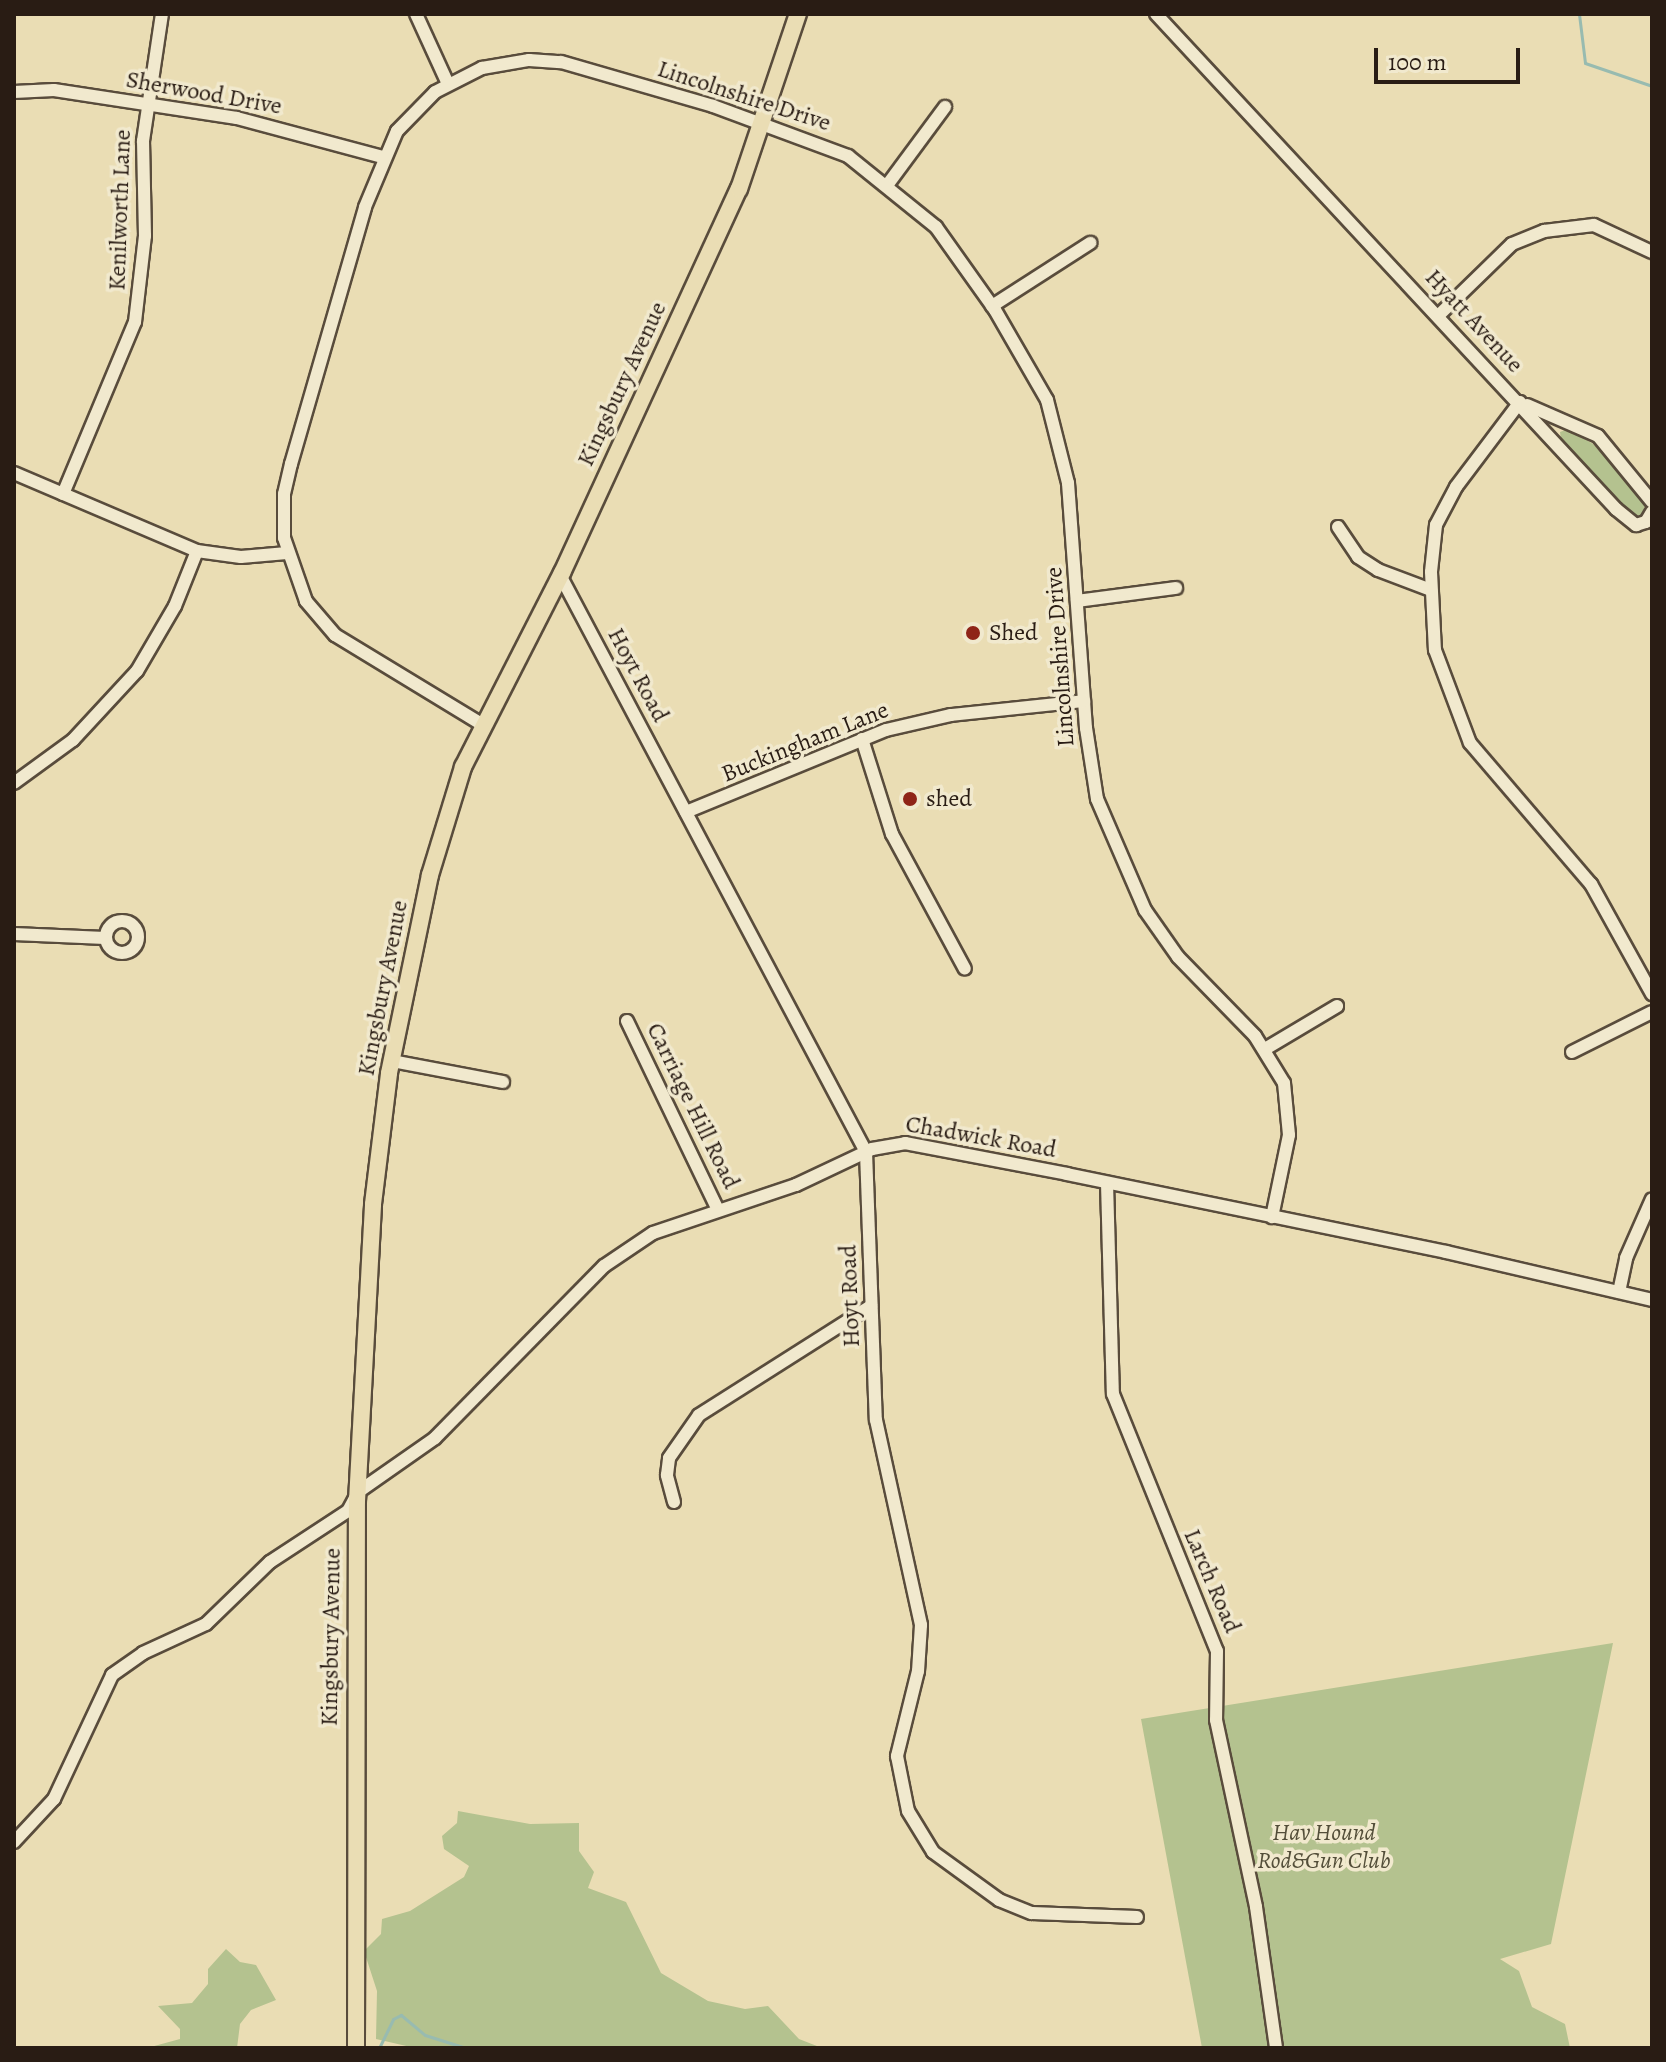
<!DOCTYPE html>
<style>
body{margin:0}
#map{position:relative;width:1666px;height:2062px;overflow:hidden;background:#eaddb4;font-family:Alegreya,serif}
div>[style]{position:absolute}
.green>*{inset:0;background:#b4c28f}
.stream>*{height:3px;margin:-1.5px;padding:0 1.5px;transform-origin:1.5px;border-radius:1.5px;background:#98bbb0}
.roads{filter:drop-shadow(2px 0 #594c3c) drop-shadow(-2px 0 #594c3c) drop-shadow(0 2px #594c3c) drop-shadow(0 -2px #594c3c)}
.minor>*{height:12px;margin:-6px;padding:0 6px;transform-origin:6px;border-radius:6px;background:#f1e9ce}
.minor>.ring{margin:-6px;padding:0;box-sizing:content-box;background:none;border:12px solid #f1e9ce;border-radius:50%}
.major>*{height:16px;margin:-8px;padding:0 8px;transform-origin:8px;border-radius:8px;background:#eaddb4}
.dots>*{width:22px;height:22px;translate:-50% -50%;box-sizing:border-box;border:4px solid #f1e9ce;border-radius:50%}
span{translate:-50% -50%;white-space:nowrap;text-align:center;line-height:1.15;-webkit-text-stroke:7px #f1e9ce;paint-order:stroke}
.street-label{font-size:24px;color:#291c14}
.poi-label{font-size:24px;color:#291c14}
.left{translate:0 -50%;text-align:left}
.park-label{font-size:24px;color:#534e39;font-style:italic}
.frame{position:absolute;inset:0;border:16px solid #291c14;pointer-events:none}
.scale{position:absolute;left:1374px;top:48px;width:146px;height:36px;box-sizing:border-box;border:4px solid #291c14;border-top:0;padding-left:10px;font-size:24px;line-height:28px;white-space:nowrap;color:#291c14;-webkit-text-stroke:6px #f1e9ce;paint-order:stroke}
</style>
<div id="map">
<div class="green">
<div style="clip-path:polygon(1568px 429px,1593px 444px,1646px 501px,1642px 516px,1626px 513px,1561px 439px,1560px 432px)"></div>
<div style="clip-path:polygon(1613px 1643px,1551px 1944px,1500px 1959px,1519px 1971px,1532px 2007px,1565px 2024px,1570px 2048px,1202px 2048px,1141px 1719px)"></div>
<div style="clip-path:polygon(458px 1811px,530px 1824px,579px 1823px,579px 1851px,594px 1872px,588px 1888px,626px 1902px,661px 1973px,708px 2001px,745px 2009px,768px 2006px,799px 2039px,822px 2048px,415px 2048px,376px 2039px,377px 1991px,364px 1951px,381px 1934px,382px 1919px,410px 1911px,464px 1877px,469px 1866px,444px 1849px,442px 1836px,457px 1823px)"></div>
<div style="clip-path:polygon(226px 1949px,240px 1962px,256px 1965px,276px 2000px,251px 2010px,240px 2024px,237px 2048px,147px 2048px,180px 2039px,180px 2029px,158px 2006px,192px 2003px,208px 1984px,208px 1969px)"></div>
</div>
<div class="stream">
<div style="left:1579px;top:14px;width:49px;rotate:83deg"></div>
<div style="left:1585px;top:63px;width:71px;rotate:18.9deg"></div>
<div style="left:379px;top:2048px;width:32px;rotate:-64deg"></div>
<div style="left:393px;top:2019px;width:9px;rotate:-27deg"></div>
<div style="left:401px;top:2015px;width:31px;rotate:40deg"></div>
<div style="left:425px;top:2035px;width:43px;rotate:17.6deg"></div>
</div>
<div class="roads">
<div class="minor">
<div style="left:416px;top:14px;width:77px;rotate:65.4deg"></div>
<div style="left:1156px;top:14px;width:676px;rotate:47.1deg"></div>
<div style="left:1616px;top:509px;width:26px;rotate:39deg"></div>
<div style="left:1636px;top:525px;width:10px;rotate:-17deg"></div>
<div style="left:1646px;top:522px;width:12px;rotate:-59deg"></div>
<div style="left:14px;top:92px;width:40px;rotate:-2.9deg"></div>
<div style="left:54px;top:90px;width:185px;rotate:8.7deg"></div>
<div style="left:237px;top:118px;width:151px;rotate:15deg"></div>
<div style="left:888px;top:184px;width:96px;rotate:-53.5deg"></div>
<div style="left:992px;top:306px;width:117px;rotate:-32.7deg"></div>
<div style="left:1439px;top:315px;width:102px;rotate:-44.2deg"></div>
<div style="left:1512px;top:244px;width:35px;rotate:-22deg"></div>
<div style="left:1544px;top:231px;width:50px;rotate:-6.8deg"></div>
<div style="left:1594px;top:225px;width:64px;rotate:25deg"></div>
<div style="left:1520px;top:402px;width:106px;rotate:127deg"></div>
<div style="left:1456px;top:487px;width:43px;rotate:117.8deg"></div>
<div style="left:1436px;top:525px;width:47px;rotate:96.1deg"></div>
<div style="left:1431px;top:572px;width:78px;rotate:87.1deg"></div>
<div style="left:1435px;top:650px;width:99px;rotate:69.4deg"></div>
<div style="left:1470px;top:743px;width:186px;rotate:49.4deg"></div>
<div style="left:1591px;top:884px;width:126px;rotate:61deg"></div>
<div style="left:1527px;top:405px;width:77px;rotate:23.6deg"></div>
<div style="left:1598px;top:436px;width:85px;rotate:50.7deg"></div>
<div style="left:14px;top:473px;width:199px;rotate:23.1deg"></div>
<div style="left:197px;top:551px;width:44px;rotate:7.8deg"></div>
<div style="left:241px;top:557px;width:46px;rotate:-5deg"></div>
<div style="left:63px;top:494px;width:186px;rotate:-67.3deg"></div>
<div style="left:135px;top:322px;width:87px;rotate:-83.4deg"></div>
<div style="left:145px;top:236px;width:95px;rotate:-91.2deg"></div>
<div style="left:143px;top:141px;width:128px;rotate:-81.5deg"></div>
<div style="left:1338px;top:527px;width:36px;rotate:56deg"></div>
<div style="left:1358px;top:557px;width:24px;rotate:33deg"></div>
<div style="left:1378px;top:570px;width:57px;rotate:20.7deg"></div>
<div style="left:560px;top:575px;width:653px;rotate:62.06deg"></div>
<div style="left:866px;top:1152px;width:268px;rotate:87.9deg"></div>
<div style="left:876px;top:1420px;width:210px;rotate:77.6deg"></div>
<div style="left:921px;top:1625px;width:46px;rotate:93.7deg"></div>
<div style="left:918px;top:1671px;width:88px;rotate:103.9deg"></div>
<div style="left:897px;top:1756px;width:56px;rotate:78.7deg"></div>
<div style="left:908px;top:1811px;width:48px;rotate:58.6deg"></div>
<div style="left:933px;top:1852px;width:82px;rotate:36deg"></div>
<div style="left:999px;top:1900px;width:35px;rotate:22deg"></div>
<div style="left:1032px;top:1913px;width:105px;rotate:2.2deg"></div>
<div style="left:1077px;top:601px;width:100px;rotate:-7.5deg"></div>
<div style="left:483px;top:725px;width:173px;rotate:-148.7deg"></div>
<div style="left:335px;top:635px;width:45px;rotate:-130.5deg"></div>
<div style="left:306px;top:601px;width:67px;rotate:-109.2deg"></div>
<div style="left:284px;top:538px;width:44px;rotate:-90deg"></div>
<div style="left:284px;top:494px;width:31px;rotate:-77deg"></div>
<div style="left:291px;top:464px;width:267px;rotate:-73.9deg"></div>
<div style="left:365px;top:207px;width:82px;rotate:-67.2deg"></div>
<div style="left:397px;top:131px;width:54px;rotate:-45.7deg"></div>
<div style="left:435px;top:92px;width:53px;rotate:-27.1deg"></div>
<div style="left:482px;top:68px;width:48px;rotate:-9.7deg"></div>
<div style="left:529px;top:60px;width:32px;rotate:4deg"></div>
<div style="left:561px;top:62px;width:158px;rotate:16.1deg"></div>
<div style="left:713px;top:106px;width:144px;rotate:20.3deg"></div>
<div style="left:848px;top:156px;width:113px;rotate:38.9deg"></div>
<div style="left:936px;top:227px;width:102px;rotate:54.6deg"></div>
<div style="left:995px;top:310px;width:104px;rotate:60deg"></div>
<div style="left:1047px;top:400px;width:86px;rotate:75.8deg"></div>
<div style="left:1068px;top:483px;width:246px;rotate:85.8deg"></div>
<div style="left:1086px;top:728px;width:72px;rotate:81.2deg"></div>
<div style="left:1097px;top:799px;width:121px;rotate:66.6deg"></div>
<div style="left:1145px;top:910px;width:57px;rotate:54.9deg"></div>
<div style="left:1178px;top:957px;width:110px;rotate:45.7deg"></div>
<div style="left:1255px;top:1036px;width:55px;rotate:58.3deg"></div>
<div style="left:1284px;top:1083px;width:52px;rotate:84.5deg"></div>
<div style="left:1289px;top:1135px;width:84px;rotate:101.7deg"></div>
<div style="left:862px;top:739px;width:100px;rotate:72.5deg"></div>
<div style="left:892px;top:834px;width:153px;rotate:61.6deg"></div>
<div style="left:14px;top:783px;width:73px;rotate:-36.1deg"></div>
<div style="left:73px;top:740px;width:94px;rotate:-47.2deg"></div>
<div style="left:137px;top:671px;width:75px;rotate:-59.7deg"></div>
<div style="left:175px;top:606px;width:59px;rotate:-68.2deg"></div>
<div style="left:686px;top:812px;width:216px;rotate:-22.3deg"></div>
<div style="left:886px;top:730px;width:67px;rotate:-13deg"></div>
<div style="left:951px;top:715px;width:134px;rotate:-6deg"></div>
<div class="ring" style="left:106px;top:921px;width:20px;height:20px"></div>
<div style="left:14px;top:934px;width:91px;rotate:2.5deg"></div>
<div style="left:627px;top:1021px;width:210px;rotate:64.3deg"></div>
<div style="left:1265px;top:1049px;width:84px;rotate:-30.8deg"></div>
<div style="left:1572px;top:1052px;width:89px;rotate:-26.6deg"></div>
<div style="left:392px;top:1061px;width:113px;rotate:10.7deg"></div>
<div style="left:1107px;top:1183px;width:211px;rotate:88.4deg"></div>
<div style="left:1113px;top:1394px;width:277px;rotate:68deg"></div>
<div style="left:1217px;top:1651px;width:69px;rotate:90.8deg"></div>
<div style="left:1216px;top:1720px;width:191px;rotate:77.9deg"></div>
<div style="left:1256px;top:1907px;width:142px;rotate:81.9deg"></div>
<div style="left:1619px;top:1292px;width:35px;rotate:-78deg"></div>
<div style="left:1626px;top:1258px;width:64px;rotate:-66.2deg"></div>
<div style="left:674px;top:1502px;width:28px;rotate:-105deg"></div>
<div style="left:667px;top:1475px;width:17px;rotate:-83deg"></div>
<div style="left:669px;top:1458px;width:52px;rotate:-55.1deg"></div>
<div style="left:699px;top:1415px;width:204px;rotate:-32.4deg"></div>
<div style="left:14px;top:1842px;width:59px;rotate:-47.1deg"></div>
<div style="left:54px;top:1799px;width:137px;rotate:-64.9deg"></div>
<div style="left:112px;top:1675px;width:38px;rotate:-35deg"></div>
<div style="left:143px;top:1653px;width:69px;rotate:-24.7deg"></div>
<div style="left:206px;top:1624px;width:89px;rotate:-44.1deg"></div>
<div style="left:270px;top:1562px;width:93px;rotate:-33.2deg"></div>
<div style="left:348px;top:1511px;width:21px;rotate:-62deg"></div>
<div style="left:358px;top:1492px;width:94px;rotate:-35deg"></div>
<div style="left:435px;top:1438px;width:241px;rotate:-45.5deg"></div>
<div style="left:604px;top:1266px;width:59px;rotate:-34deg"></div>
<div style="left:653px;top:1233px;width:151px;rotate:-18.6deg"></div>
<div style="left:796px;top:1185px;width:84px;rotate:-25.3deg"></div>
<div style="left:872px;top:1149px;width:34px;rotate:-10deg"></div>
<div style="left:905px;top:1143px;width:165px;rotate:10.8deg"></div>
<div style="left:1067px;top:1174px;width:387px;rotate:11.6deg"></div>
<div style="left:1446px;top:1252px;width:212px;rotate:13.1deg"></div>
</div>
<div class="major">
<div style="left:356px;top:2048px;width:547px;rotate:-89.9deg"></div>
<div style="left:357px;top:1501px;width:297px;rotate:-86.9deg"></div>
<div style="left:373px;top:1204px;width:132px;rotate:-83deg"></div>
<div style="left:389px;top:1073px;width:202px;rotate:-78.3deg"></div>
<div style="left:430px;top:875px;width:113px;rotate:-73deg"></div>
<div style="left:463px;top:767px;width:218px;rotate:-63deg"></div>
<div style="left:562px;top:573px;width:423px;rotate:-65.3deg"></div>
<div style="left:739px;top:189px;width:185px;rotate:-71.4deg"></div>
</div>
</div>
<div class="dots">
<div style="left:973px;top:633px;background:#8f2418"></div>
<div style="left:910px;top:799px;background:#8f2418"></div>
</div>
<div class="street-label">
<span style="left:204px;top:93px;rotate:10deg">Sherwood Drive</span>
<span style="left:744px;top:96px;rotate:18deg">Lincolnshire Drive</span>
<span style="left:120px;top:210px;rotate:-88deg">Kenilworth Lane</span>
<span style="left:1474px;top:321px;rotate:47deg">Hyatt Avenue</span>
<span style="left:622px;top:384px;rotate:-65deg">Kingsbury Avenue</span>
<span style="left:1060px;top:657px;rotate:-94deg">Lincolnshire Drive</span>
<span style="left:638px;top:675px;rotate:62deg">Hoyt Road</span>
<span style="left:805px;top:742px;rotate:-22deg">Buckingham Lane</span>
<span style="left:383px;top:988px;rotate:-79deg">Kingsbury Avenue</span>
<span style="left:693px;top:1106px;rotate:64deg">Carriage Hill Road</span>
<span style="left:981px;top:1137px;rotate:10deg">Chadwick Road</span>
<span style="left:850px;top:1296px;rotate:-92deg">Hoyt Road</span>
<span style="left:1212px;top:1581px;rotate:67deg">Larch Road</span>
<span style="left:331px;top:1637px;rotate:-89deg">Kingsbury Avenue</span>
</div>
<div class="poi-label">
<span class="left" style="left:989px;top:633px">Shed</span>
<span class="left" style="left:926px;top:799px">shed</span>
</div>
<div class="park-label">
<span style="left:1324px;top:1847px">Hav Hound<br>Rod&amp;Gun Club</span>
</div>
<div class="frame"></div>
<div class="scale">100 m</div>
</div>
